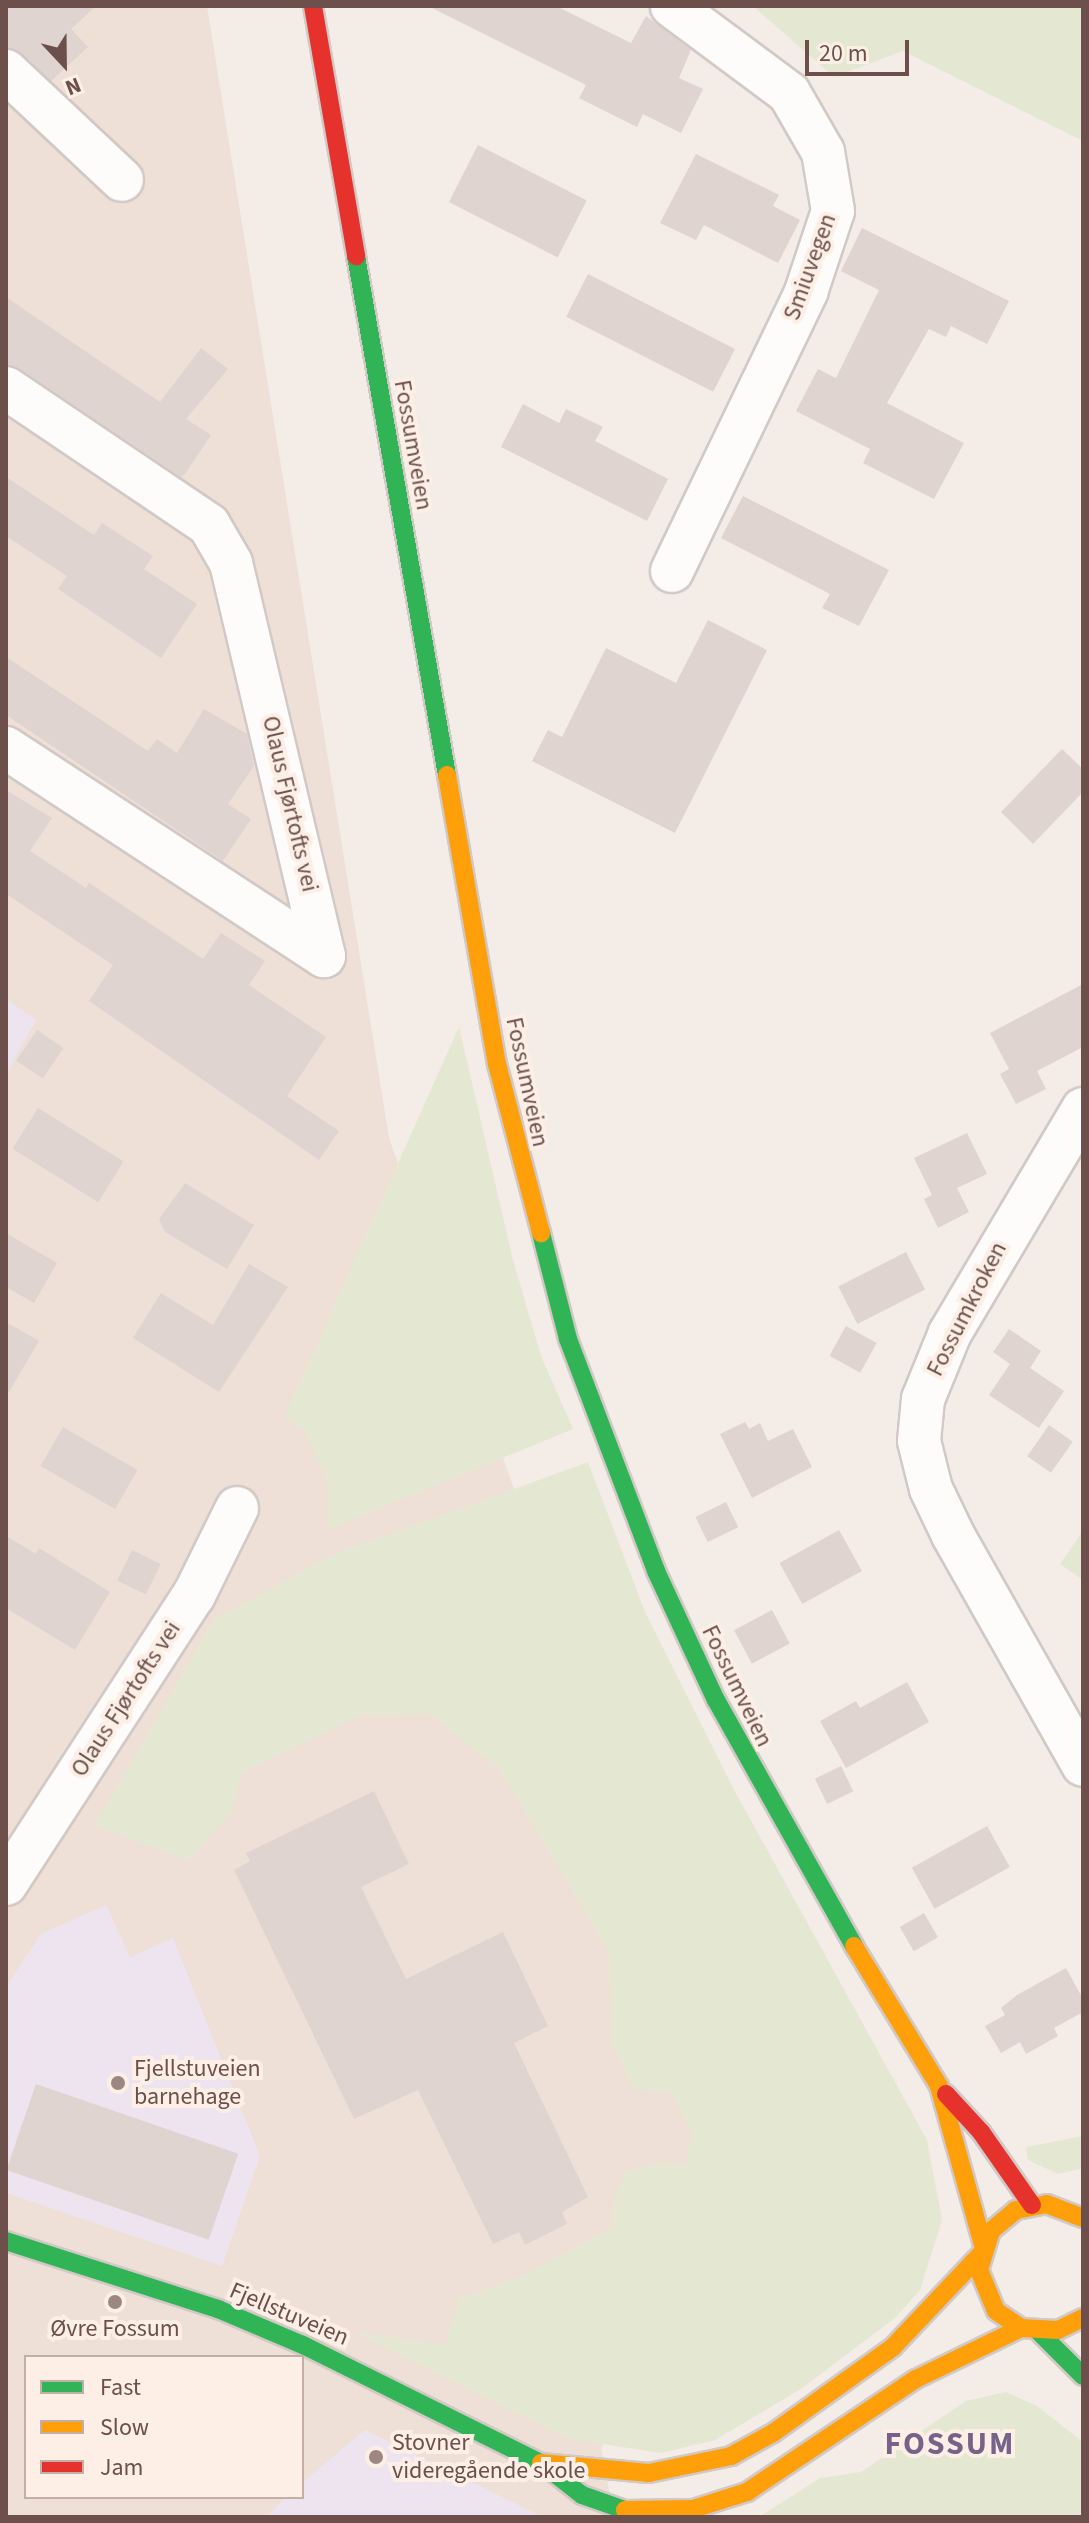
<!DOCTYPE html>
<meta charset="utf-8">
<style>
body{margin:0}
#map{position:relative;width:1089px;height:2523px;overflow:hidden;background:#f3ece7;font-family:"Source Sans 3",sans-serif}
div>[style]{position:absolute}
.residential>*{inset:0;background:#eee0d7}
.education>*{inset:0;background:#ede4ef}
.green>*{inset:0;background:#e4e8d2}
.building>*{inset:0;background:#dfd4d0;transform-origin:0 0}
.roads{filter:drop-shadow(2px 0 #d2c9c6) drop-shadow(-2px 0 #d2c9c6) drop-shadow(0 2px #d2c9c6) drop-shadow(0 -2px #d2c9c6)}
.street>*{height:42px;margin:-21px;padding:0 21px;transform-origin:21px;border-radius:21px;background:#fdfcfb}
.fast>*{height:18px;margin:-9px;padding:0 9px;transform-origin:9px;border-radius:9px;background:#30b455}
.slow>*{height:18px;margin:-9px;padding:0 9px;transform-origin:9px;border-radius:9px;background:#ff9f0a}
.jam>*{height:18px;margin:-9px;padding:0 9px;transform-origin:9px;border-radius:9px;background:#e5322d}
.dots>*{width:22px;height:22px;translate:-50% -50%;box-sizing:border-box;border:4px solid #fdefe6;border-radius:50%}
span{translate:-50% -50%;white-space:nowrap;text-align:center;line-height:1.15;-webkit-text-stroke:8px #fdefe6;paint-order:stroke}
.street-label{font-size:24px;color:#6d504b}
.poi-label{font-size:24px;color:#6d504b}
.left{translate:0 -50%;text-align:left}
.district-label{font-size:32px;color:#75638a;font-weight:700;letter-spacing:2px}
.frame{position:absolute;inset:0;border:8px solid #6d504b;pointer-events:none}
.legend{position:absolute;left:24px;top:2355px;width:280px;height:144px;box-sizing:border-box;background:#fdefe6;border:2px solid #c3afa8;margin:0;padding:10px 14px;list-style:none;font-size:24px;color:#6d504b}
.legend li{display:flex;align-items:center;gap:16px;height:40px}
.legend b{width:40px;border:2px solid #c3afa8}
.north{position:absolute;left:24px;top:24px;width:80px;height:80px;-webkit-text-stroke:6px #fdefe6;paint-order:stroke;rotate:158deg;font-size:22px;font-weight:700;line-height:32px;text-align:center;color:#6d504b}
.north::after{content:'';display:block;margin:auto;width:28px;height:36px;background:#6d504b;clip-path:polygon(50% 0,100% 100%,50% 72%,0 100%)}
.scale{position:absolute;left:805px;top:40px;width:104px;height:36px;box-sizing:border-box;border:4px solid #6d504b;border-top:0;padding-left:10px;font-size:24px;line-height:28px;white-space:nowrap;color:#6d504b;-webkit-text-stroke:6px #fdefe6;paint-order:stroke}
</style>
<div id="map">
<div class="residential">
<div style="clip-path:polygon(evenodd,6px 6px,207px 6px,389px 1138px,539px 1559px,804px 2055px,679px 2364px,601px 2447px,614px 2517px,6px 2517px,6px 6px,26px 2357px,302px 2357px,302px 2497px,26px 2497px,26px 2357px)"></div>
</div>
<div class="education">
<div style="clip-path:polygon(6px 999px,36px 1020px,6px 1074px)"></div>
<div style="clip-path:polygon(106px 1905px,130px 1957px,173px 1938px,260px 2156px,222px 2266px,6px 2193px,6px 1987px,41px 1934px)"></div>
<div style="clip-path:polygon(365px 2430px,543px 2517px,266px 2517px,286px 2497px,302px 2497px,302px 2483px)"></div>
</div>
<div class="green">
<div style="clip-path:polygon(753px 6px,1083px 6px,1083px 141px,903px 51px,834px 77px)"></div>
<div style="clip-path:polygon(459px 1027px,513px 1260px,541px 1356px,573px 1429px,329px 1529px,327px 1480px,305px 1431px,285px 1416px)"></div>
<div style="clip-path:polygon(588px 1462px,645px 1612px,733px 1788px,927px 2140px,942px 2220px,920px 2290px,895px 2318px,801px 2389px,715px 2440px,661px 2453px,570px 2439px,354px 2332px,445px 2345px,460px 2299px,527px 2274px,611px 2228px,615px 2196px,626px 2171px,661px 2162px,686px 2163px,692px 2130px,672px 2094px,634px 2089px,612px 2043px,609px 1951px,499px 1768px,430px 1714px,360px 1715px,242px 1772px,231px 1813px,188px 1860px,95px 1825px,214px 1620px,333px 1555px)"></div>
<div style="clip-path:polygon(1083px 1531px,1083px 1580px,1060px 1564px)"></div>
<div style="clip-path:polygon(1083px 2136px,1083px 2168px,1058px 2174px,1028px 2160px,1026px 2147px)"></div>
<div style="clip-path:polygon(1006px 2392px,1037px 2406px,1083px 2442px,1083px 2517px,759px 2517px,820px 2478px,861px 2472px,966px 2401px)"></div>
</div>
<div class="building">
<div style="clip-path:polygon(6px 6px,96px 6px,71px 29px,88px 47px,51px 81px,22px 54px,6px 48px)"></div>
<div style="clip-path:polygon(428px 6px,556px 6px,631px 43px,646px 16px,691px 50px,679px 78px,703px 89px,681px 133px,643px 114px,637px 127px,579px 98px,586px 85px)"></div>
<div style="left:478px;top:145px;width:122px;height:64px;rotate:27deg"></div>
<div style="clip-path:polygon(696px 154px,779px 195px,773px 206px,800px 220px,778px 263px,704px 225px,696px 240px,660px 223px)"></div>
<div style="clip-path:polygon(862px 228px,1009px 301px,987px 344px,951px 326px,946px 337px,929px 329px,887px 403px,964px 443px,934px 499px,863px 463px,870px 449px,796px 411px,818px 369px,836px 378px,879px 290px,841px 271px)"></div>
<div style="left:588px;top:274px;width:165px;height:48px;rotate:27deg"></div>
<div style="clip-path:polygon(6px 297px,160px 402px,201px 348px,228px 369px,186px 419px,211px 435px,185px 474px,181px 477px,19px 368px,6px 364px)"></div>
<div style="clip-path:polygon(523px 404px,559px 423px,566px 409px,603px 427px,595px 441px,668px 479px,647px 521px,501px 447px)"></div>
<div style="clip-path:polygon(6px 477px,94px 535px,102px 523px,153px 556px,144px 569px,197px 604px,161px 658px,58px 589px,67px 576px,6px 536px)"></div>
<div style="clip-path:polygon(743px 496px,889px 570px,859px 626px,822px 608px,830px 594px,721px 538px)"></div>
<div style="clip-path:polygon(708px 620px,767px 650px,675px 833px,532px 761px,548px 730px,562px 737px,606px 648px,676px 683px)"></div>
<div style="clip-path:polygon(6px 657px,148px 751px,157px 739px,177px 753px,204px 709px,247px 734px,254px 766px,228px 804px,251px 819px,223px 861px,6px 715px)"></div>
<div style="clip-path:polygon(1062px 749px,1083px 769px,1083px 792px,1033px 844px,1001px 812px)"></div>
<div style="clip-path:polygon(6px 790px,52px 818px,30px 851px,86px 888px,89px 883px,203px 959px,221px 933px,265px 961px,249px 985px,326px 1037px,287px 1096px,339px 1131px,319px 1160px,89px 1001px,113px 965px,6px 894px)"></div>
<div style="clip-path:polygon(1083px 984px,1083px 1047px,1037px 1071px,1046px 1089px,1016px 1104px,1000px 1074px,1009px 1069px,990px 1033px)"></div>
<div style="left:37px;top:1030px;width:32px;height:37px;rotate:34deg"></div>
<div style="left:38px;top:1108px;width:101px;height:48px;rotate:32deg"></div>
<div style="clip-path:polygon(967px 1133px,987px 1174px,957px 1188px,969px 1212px,938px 1228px,924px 1199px,932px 1195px,914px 1158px)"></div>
<div style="clip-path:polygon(185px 1183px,254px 1225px,227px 1269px,165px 1232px,159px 1219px)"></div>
<div style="clip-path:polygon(6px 1233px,57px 1263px,34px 1303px,6px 1287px)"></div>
<div style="left:906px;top:1252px;width:42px;height:76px;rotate:63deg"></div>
<div style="clip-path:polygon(249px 1264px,288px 1287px,219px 1392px,133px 1338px,161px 1293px,213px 1325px)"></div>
<div style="clip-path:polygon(6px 1322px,39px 1341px,6px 1397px)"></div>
<div style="left:846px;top:1326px;width:35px;height:34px;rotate:29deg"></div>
<div style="clip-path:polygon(1009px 1329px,1041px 1351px,1030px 1368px,1064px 1391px,1039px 1428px,989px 1395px,1010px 1364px,993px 1352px)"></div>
<div style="clip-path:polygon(745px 1422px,749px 1429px,760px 1423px,768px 1441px,793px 1429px,812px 1467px,752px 1498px,720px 1434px)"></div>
<div style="left:1049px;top:1425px;width:29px;height:38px;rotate:35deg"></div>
<div style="left:63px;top:1427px;width:86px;height:45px;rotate:30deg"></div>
<div style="left:726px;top:1502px;width:28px;height:34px;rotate:64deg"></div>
<div style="left:839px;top:1530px;width:47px;height:68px;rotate:61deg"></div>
<div style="clip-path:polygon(6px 1536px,36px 1554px,39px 1548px,110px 1592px,75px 1650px,6px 1608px)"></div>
<div style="left:132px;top:1550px;width:32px;height:34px;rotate:26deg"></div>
<div style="left:772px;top:1610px;width:38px;height:43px;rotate:62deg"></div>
<div style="clip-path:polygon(907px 1682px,929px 1722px,846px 1768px,820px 1721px,856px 1701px,860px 1708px)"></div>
<div style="left:841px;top:1766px;width:28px;height:29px;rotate:64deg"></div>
<div style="clip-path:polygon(374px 1791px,409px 1864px,361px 1887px,406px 1979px,503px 1932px,548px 2026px,514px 2043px,588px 2197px,562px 2212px,567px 2224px,525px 2245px,519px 2232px,493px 2244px,418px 2090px,354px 2119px,234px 1870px,250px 1861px,246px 1853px)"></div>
<div style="left:987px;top:1826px;width:47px;height:86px;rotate:61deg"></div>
<div style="left:924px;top:1913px;width:28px;height:28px;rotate:60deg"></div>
<div style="clip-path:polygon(1066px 1968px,1083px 1999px,1083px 2012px,1054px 2028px,1058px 2036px,1026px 2054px,1020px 2042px,1001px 2053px,985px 2026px,1005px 2015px,1001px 2008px,1017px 1995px)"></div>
<div style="left:36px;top:2084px;width:214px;height:91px;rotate:19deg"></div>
</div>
<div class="roads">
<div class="street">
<div style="left:6px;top:71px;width:159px;rotate:43.2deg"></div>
<div style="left:6px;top:388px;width:245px;rotate:34deg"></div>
<div style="left:209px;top:525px;width:44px;rotate:59.9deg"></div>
<div style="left:231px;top:563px;width:404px;rotate:76.7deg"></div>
<div style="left:672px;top:571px;width:310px;rotate:-64.3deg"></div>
<div style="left:806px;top:292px;width:85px;rotate:-71.6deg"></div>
<div style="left:833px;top:211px;width:60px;rotate:-99.6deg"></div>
<div style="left:823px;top:152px;width:68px;rotate:-120deg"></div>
<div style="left:789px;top:93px;width:146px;rotate:-143.4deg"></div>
<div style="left:6px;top:748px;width:380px;rotate:33.2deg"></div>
<div style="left:1083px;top:1109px;width:261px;rotate:120.7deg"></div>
<div style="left:950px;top:1333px;width:71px;rotate:112.2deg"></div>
<div style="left:923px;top:1399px;width:42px;rotate:95.4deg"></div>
<div style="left:919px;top:1441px;width:49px;rotate:76deg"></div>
<div style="left:931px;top:1489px;width:51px;rotate:64.4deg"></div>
<div style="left:953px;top:1535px;width:264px;rotate:60.5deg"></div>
<div style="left:6px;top:1884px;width:345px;rotate:-57deg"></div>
<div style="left:194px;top:1595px;width:97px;rotate:-63.7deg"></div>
</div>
<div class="fast">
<div style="left:356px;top:256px;width:527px;rotate:80.06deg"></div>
<div style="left:541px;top:1233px;width:109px;rotate:75.7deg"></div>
<div style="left:568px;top:1339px;width:248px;rotate:69.2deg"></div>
<div style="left:656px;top:1571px;width:142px;rotate:65.1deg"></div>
<div style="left:716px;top:1700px;width:282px;rotate:60.7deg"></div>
<div style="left:6px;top:2241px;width:223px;rotate:17.8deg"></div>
<div style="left:218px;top:2309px;width:92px;rotate:23deg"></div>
<div style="left:303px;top:2345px;width:266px;rotate:26.4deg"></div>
<div style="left:541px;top:2463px;width:52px;rotate:38deg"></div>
<div style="left:582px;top:2495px;width:46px;rotate:19.2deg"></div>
<div style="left:1039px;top:2332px;width:62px;rotate:45deg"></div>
</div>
<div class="slow">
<div style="left:447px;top:775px;width:293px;rotate:80.2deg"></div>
<div style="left:497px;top:1064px;width:175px;rotate:75.4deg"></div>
<div style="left:854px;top:1946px;width:164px;rotate:58.7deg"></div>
<div style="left:939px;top:2086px;width:165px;rotate:74.5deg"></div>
<div style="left:1083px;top:2218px;width:39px;rotate:-159deg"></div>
<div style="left:1047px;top:2204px;width:32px;rotate:169deg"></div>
<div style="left:1016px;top:2210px;width:33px;rotate:140deg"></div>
<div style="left:991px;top:2231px;width:41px;rotate:107.1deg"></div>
<div style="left:979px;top:2270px;width:44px;rotate:67.5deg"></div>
<div style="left:996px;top:2311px;width:30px;rotate:34deg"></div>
<div style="left:1021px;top:2328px;width:37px;rotate:3deg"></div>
<div style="left:1058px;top:2330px;width:28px;rotate:-26deg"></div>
<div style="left:541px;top:2463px;width:108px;rotate:5.3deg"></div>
<div style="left:649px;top:2473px;width:84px;rotate:-11.7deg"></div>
<div style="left:731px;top:2456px;width:48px;rotate:-28.7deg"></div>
<div style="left:773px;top:2433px;width:148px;rotate:-35.6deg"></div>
<div style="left:893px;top:2347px;width:127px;rotate:-46.6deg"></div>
<div style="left:625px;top:2510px;width:68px;rotate:-0.8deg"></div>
<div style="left:693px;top:2509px;width:57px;rotate:-17.5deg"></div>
<div style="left:747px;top:2492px;width:203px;rotate:-33.8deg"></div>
<div style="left:916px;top:2379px;width:117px;rotate:-25.9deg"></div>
</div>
<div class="jam">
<div style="left:313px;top:6px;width:254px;rotate:80.2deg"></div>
<div style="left:946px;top:2094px;width:52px;rotate:47.4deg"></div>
<div style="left:981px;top:2132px;width:89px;rotate:55.1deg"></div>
</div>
</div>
<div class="dots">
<div style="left:118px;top:2083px;background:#9c8782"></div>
<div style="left:115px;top:2302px;background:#9c8782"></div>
<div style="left:376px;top:2457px;background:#9c8782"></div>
</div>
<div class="street-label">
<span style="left:810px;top:267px;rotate:-70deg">Smiuvegen</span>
<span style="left:413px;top:445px;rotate:80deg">Fossumveien</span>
<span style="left:290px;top:804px;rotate:77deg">Olaus Fjørtofts vei</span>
<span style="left:527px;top:1082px;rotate:78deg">Fossumveien</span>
<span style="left:967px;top:1309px;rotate:-63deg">Fossumkroken</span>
<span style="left:737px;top:1686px;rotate:64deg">Fossumveien</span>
<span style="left:126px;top:1699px;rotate:-57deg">Olaus Fjørtofts vei</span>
<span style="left:289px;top:2314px;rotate:23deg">Fjellstuveien</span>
</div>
<div class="poi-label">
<span class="left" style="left:134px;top:2083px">Fjellstuveien<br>barnehage</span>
<span style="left:115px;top:2329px">Øvre Fossum</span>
<span class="left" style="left:392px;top:2457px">Stovner<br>videregående skole</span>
</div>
<div class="district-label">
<span style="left:950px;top:2444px">FOSSUM</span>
</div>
<div class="frame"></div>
<ul class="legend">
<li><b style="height:10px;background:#30b455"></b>Fast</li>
<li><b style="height:10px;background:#ff9f0a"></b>Slow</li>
<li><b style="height:10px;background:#e5322d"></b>Jam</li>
</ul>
<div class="north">N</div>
<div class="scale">20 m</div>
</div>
